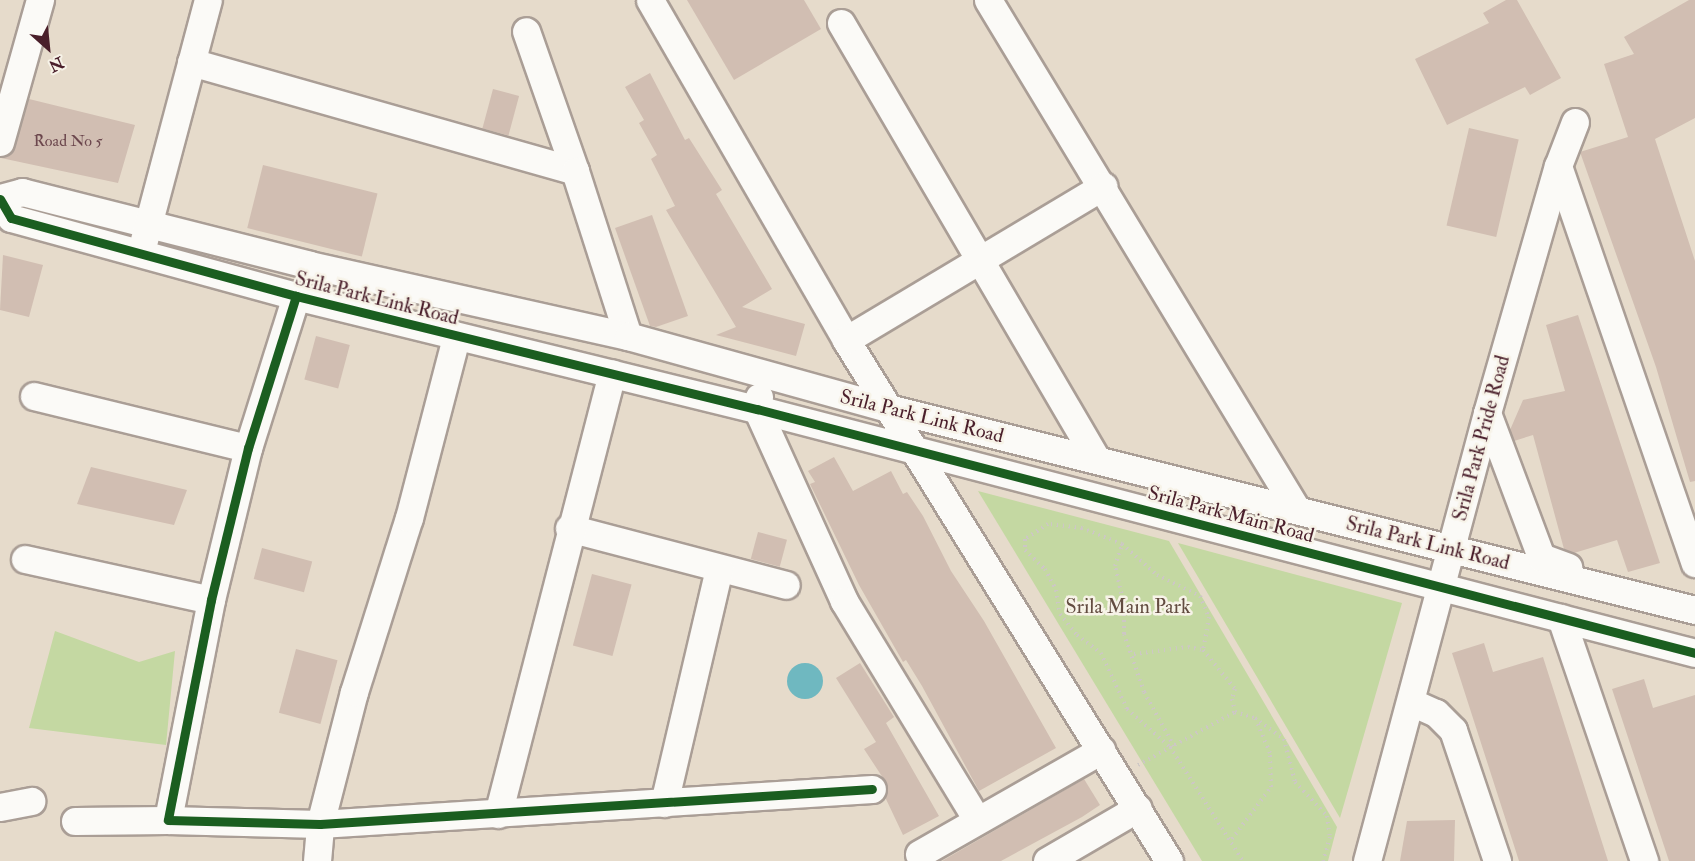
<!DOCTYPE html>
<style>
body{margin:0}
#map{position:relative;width:1695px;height:861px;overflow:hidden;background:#e6dbcb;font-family:"IM FELL Double Pica",serif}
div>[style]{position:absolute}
.green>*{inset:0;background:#c4d8a2}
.water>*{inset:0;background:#6fb8c0}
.round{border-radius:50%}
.building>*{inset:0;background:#d1beb2;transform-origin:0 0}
.path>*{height:4px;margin-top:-2px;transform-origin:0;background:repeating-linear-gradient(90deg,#cdc7c5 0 1.5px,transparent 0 6px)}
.roads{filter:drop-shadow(2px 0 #aa9e96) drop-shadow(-2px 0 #aa9e96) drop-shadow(0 2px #aa9e96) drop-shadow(0 -2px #aa9e96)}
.minor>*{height:27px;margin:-13.5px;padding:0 13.5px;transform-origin:13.5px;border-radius:13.5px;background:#fbfaf7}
.cycleway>*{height:9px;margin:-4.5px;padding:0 4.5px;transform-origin:4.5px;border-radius:4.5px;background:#1b5e20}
span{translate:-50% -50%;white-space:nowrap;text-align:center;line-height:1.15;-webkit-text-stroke:5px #f7f3e8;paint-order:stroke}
.number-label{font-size:16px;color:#6c474d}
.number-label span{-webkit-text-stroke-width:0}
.street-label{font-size:20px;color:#4a1f2b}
.park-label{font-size:20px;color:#624c40}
.north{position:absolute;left:18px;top:18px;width:60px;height:60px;-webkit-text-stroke:4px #f7f3e8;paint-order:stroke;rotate:153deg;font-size:16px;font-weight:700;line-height:24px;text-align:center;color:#4a1f2b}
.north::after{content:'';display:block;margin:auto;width:21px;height:27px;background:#4a1f2b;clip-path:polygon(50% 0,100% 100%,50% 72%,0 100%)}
</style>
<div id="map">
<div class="green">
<div style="clip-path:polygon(978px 491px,1169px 541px,1337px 827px,1328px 861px,1202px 861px)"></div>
<div style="clip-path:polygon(1178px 543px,1402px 603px,1340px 818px)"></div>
<div style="clip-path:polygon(55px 631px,139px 662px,175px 651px,166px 745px,29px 728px)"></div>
</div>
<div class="water">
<div class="round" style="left:787px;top:663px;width:36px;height:36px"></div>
</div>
<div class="building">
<div style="clip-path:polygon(687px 0,804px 0,821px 29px,734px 80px)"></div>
<div style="clip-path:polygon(1506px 0,1517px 0,1561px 78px,1530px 95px,1525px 87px,1447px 125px,1415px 59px,1489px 23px,1483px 13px)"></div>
<div style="clip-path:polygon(1689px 0,1695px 0,1695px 118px,1655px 139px,1695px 261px,1695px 481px,1690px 482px,1656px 367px,1580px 152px,1628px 137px,1604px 64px,1634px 54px,1624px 37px)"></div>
<div style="clip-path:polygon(650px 73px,685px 140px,689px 138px,722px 190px,716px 194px,772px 289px,742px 307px,805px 324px,796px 356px,716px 335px,736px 327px,666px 210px,675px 206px,651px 159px,657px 155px,639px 123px,644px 120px,625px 87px)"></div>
<div style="left:493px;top:89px;width:27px;height:41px;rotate:15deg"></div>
<div style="clip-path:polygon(29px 99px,135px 125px,118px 183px,1px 158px,15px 147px)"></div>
<div style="left:1469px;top:128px;width:51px;height:100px;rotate:13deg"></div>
<div style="left:263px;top:165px;width:118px;height:65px;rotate:14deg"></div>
<div style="clip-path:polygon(652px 215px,688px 316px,656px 327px,650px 326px,615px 228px)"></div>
<div style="clip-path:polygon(3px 255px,43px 265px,29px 317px,0 310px)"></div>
<div style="clip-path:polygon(1578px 315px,1660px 563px,1628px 572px,1617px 540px,1574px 553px,1564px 549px,1533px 435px,1514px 441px,1510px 430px,1523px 400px,1565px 391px,1546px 325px)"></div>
<div style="left:316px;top:336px;width:35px;height:45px;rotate:15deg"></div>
<div style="clip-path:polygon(834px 457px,853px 491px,891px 471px,903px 494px,907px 492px,923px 516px,951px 571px,984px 621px,1056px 748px,979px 791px,922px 686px,906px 660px,903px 662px,859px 585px,810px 484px,815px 482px,808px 471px)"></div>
<div style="clip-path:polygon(91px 467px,187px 490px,174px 525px,77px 504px)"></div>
<div style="left:758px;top:532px;width:30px;height:28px;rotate:15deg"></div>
<div style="left:262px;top:548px;width:52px;height:32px;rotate:15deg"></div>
<div style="left:592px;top:574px;width:41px;height:74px;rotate:15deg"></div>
<div style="clip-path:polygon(1484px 643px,1493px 672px,1543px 657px,1608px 861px,1519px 861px,1452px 653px)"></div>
<div style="left:296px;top:649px;width:43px;height:66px;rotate:15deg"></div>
<div style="clip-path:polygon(860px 663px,894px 717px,886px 723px,939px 816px,903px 835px,885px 797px,885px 781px,864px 749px,876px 742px,836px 678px)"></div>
<div style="clip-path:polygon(1644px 679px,1653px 708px,1695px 695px,1695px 861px,1669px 861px,1612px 689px)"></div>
<div style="clip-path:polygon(1084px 779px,1100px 805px,1082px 817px,1001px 861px,942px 861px)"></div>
<div style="clip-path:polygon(1455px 820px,1454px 861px,1400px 861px,1407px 821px)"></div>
</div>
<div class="path">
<div style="left:1122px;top:544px;width:47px;rotate:41.5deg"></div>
<div style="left:1157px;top:575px;width:48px;rotate:26deg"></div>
<div style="left:1200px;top:596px;width:23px;rotate:67deg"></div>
<div style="left:1209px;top:617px;width:34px;rotate:100deg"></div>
<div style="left:1134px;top:654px;width:54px;rotate:-7.4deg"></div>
<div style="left:1188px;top:647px;width:15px;rotate:11deg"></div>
<div style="left:1203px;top:650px;width:50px;rotate:50.6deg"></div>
<div style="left:1235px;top:689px;width:10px;rotate:107deg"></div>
<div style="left:1232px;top:699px;width:13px;rotate:77deg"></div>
<div style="left:1235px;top:712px;width:21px;rotate:17deg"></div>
<div style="left:1174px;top:746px;width:62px;rotate:-119.1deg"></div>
<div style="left:1144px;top:692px;width:61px;rotate:-109deg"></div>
<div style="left:1124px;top:634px;width:29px;rotate:-90deg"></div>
<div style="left:1124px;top:605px;width:40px;rotate:-103deg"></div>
<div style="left:1115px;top:566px;width:23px;rotate:-72deg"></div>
<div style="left:1122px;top:544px;width:43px;rotate:-158.2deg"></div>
<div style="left:1082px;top:528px;width:34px;rotate:-173deg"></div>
<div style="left:1048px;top:524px;width:27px;rotate:147deg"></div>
<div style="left:1025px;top:539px;width:11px;rotate:90deg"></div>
<div style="left:1025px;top:550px;width:28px;rotate:44deg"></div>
<div style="left:1045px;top:569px;width:24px;rotate:62deg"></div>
<div style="left:1056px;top:590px;width:24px;rotate:81deg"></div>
<div style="left:1060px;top:614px;width:27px;rotate:51deg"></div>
<div style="left:1077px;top:635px;width:30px;rotate:37deg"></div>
<div style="left:1101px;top:653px;width:62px;rotate:65.1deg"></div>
<div style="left:1127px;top:709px;width:57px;rotate:41.5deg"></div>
<div style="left:1170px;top:747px;width:135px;rotate:57.4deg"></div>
<div style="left:1138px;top:765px;width:111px;rotate:-28.7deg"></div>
<div style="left:1232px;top:839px;width:65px;rotate:-53.1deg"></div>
<div style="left:1271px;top:787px;width:34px;rotate:-92deg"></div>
<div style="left:1270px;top:753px;width:38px;rotate:-113deg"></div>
<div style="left:1255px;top:718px;width:36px;rotate:36deg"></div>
<div style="left:1284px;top:739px;width:44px;rotate:75.7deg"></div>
<div style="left:1295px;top:782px;width:47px;rotate:46.7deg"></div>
<div style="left:1327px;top:816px;width:21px;rotate:82deg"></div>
<div style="left:1330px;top:837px;width:25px;rotate:106deg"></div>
</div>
<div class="roads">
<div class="minor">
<div style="left:650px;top:0;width:392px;rotate:60deg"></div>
<div style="left:846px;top:340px;width:613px;rotate:58.2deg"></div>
<div style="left:988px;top:0;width:596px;rotate:58.79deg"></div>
<div style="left:841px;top:23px;width:506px;rotate:59.64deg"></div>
<div style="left:191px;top:62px;width:399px;rotate:15.8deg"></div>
<div style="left:575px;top:171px;width:148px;rotate:-109.3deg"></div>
<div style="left:0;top:142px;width:148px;rotate:-74.3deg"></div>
<div style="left:1558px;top:166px;width:420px;rotate:71deg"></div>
<div style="left:575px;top:171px;width:173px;rotate:72.2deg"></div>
<div style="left:0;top:198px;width:23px;rotate:-15deg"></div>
<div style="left:22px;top:192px;width:297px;rotate:14.2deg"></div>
<div style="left:310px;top:265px;width:326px;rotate:12.6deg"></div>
<div style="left:628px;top:336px;width:270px;rotate:15.5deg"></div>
<div style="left:888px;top:408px;width:832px;rotate:14.05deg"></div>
<div style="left:0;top:199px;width:22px;rotate:60deg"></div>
<div style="left:11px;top:218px;width:295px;rotate:15.3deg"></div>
<div style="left:296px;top:296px;width:475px;rotate:13.8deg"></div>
<div style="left:757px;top:409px;width:969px;rotate:14.58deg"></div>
<div style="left:144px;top:240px;width:248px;rotate:-75.1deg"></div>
<div style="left:296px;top:296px;width:159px;rotate:107.5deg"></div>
<div style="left:248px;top:448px;width:156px;rotate:103.7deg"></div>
<div style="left:211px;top:600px;width:224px;rotate:101.1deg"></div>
<div style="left:168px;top:820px;width:152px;rotate:1.5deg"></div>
<div style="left:320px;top:824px;width:553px;rotate:-3.63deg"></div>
<div style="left:846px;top:340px;width:300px;rotate:-30.9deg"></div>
<div style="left:34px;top:396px;width:220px;rotate:13.7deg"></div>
<div style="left:759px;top:397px;width:12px;rotate:99deg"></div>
<div style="left:757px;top:409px;width:211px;rotate:65.6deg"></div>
<div style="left:844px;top:601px;width:256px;rotate:58.7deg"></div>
<div style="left:1487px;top:413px;width:154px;rotate:69.4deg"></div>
<div style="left:1541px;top:557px;width:29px;rotate:20deg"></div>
<div style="left:569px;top:528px;width:224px;rotate:14.7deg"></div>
<div style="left:25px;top:559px;width:190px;rotate:12.4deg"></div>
<div style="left:1561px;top:618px;width:257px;rotate:71.1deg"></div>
<div style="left:1411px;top:702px;width:27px;rotate:24deg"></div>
<div style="left:1436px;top:713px;width:24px;rotate:45deg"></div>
<div style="left:1453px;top:730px;width:138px;rotate:71.4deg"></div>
<div style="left:664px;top:803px;width:241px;rotate:-76.8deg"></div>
<div style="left:0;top:807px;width:32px;rotate:-11deg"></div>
<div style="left:498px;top:814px;width:455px;rotate:-75.5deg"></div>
<div style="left:75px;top:821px;width:93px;rotate:-0.6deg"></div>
<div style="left:919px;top:854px;width:210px;rotate:-29.7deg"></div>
<div style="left:317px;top:861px;width:37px;rotate:-85deg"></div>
<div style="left:320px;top:824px;width:136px;rotate:-75.6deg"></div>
<div style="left:354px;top:692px;width:182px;rotate:-72.5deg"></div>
<div style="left:409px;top:518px;width:187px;rotate:-75.4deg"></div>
<div style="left:1047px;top:861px;width:105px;rotate:-30.2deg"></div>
<div style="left:1367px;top:861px;width:464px;rotate:-75deg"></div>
<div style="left:1487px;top:413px;width:257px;rotate:-74deg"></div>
<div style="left:1558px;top:166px;width:47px;rotate:-68.9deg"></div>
</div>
</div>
<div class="cycleway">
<div style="left:0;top:199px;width:22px;rotate:60deg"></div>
<div style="left:11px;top:218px;width:295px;rotate:15.3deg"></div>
<div style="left:296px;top:296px;width:475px;rotate:13.8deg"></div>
<div style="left:757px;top:409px;width:969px;rotate:14.58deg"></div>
<div style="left:296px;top:296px;width:159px;rotate:107.5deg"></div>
<div style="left:248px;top:448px;width:156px;rotate:103.7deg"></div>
<div style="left:211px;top:600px;width:224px;rotate:101.1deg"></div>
<div style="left:168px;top:820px;width:152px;rotate:1.5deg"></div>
<div style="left:320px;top:824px;width:553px;rotate:-3.63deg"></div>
</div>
<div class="number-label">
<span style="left:68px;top:141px">Road No 5</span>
</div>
<div class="street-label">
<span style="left:377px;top:298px;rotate:14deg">Srila Park Link Road</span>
<span style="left:922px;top:416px;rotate:14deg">Srila Park Link Road</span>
<span style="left:1481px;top:438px;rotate:-75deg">Srila Park Pride Road</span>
<span style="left:1231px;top:514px;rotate:15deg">Srila Park Main Road</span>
<span style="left:1428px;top:543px;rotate:14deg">Srila Park Link Road</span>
</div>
<div class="park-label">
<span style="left:1128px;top:606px">Srila Main Park</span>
</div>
<div class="north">N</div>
</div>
